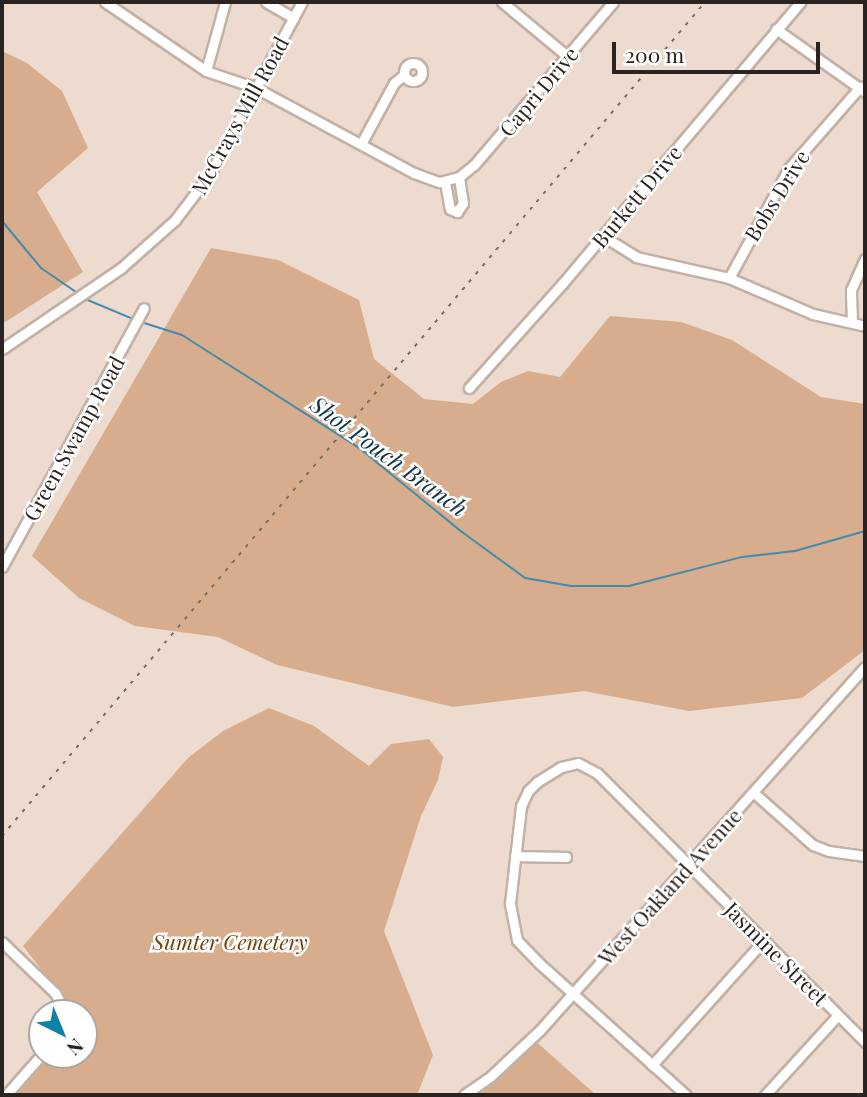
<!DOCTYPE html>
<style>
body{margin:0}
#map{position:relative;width:867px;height:1097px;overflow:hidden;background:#ecdbce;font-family:"Playfair Display",serif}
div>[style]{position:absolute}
.green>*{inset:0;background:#d7ad8d}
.stream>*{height:2px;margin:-1px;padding:0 1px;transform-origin:1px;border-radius:1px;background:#418cac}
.roads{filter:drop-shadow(2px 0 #c2b1a5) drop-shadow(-2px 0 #c2b1a5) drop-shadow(0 2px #c2b1a5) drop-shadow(0 -2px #c2b1a5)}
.minor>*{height:9px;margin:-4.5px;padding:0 4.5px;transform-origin:4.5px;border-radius:4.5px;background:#fff}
.minor>.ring{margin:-4.5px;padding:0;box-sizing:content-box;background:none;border:9px solid #fff;border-radius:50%}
.rail>*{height:2px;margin-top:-1px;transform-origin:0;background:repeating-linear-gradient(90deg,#796e66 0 3.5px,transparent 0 10.5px)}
span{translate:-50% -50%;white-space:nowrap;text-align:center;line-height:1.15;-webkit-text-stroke:5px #fff;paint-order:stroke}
.street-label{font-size:21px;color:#2a231f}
.park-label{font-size:21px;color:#723e09;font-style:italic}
.water-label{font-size:23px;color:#123543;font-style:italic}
.frame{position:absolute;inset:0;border:4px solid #2a231f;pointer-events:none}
.north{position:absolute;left:28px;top:999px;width:70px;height:70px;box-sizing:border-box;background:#fff;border:2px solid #aaa7a5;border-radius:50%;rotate:137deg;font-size:19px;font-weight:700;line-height:28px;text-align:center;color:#2a231f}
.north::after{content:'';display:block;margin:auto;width:24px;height:32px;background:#0d81a8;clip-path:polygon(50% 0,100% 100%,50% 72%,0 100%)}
.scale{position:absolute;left:612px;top:42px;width:208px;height:32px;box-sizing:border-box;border:4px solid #2a231f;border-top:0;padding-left:9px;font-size:21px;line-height:24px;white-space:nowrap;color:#2a231f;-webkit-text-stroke:5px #fff;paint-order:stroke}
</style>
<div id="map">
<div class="green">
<div style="clip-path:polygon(2px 51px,27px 63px,62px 91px,88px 148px,37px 192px,83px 272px,2px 324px)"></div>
<div style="clip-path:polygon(211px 248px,278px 260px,359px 300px,374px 359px,424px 399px,473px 404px,501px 382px,528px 371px,560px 377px,610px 316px,681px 322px,732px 340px,821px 397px,865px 404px,865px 650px,802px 698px,689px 711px,584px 691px,453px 707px,277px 665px,218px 637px,135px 626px,79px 598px,32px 556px)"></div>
<div style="clip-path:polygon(269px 708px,314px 726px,369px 766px,391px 744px,429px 739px,443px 757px,438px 780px,421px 816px,384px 931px,433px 1055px,417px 1095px,9px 1095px,46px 1055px,84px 1055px,84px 1013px,75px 1013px,23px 946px,188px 758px,223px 731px)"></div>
<div style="clip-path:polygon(532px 1038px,596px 1095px,464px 1095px)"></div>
</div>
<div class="stream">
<div style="left:2px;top:221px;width:61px;rotate:50.3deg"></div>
<div style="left:41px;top:268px;width:42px;rotate:34.4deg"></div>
<div style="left:83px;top:298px;width:54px;rotate:22.8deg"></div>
<div style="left:141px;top:322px;width:43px;rotate:17.6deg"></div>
<div style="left:182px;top:335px;width:209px;rotate:32.5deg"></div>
<div style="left:358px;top:447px;width:134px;rotate:39.3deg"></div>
<div style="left:462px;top:532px;width:78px;rotate:36.1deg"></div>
<div style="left:525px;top:578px;width:47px;rotate:9.9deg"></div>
<div style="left:571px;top:586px;width:58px"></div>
<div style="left:629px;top:586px;width:117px;rotate:-14.4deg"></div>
<div style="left:742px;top:557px;width:53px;rotate:-6.5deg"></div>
<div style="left:795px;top:551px;width:73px;rotate:-15.9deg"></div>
</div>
<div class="roads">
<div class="minor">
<div style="left:105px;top:2px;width:122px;rotate:34.3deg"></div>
<div style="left:206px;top:71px;width:53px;rotate:18.8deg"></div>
<div style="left:256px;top:88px;width:179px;rotate:28.3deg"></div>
<div style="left:414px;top:173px;width:27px;rotate:20deg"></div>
<div style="left:439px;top:182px;width:21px;rotate:-14deg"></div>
<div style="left:459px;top:177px;width:19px;rotate:-39deg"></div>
<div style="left:474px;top:165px;width:214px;rotate:-49.5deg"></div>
<div style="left:266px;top:2px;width:32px;rotate:30deg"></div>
<div style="left:502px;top:2px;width:85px;rotate:39.7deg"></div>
<div style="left:776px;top:29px;width:109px;rotate:35.3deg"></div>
<div class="ring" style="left:404px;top:63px;width:9px;height:9px"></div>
<div style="left:206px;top:71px;width:72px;rotate:-74.6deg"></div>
<div style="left:361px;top:144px;width:69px;rotate:-61.6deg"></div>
<div style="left:394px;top:83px;width:13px;rotate:-39deg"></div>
<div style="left:445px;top:182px;width:27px;rotate:80deg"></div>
<div style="left:450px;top:209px;width:8px;rotate:23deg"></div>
<div style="left:457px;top:212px;width:11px;rotate:-56deg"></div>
<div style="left:463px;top:203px;width:26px;rotate:-99deg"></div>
<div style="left:603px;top:236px;width:39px;rotate:32deg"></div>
<div style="left:636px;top:257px;width:95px;rotate:12.7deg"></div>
<div style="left:729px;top:278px;width:91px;rotate:23.2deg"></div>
<div style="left:813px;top:314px;width:53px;rotate:13deg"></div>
<div style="left:729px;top:278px;width:125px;rotate:-61.4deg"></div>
<div style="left:789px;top:168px;width:108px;rotate:-48.8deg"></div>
<div style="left:852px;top:322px;width:32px;rotate:-92deg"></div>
<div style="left:851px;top:290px;width:34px;rotate:-66deg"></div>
<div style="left:2px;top:349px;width:144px;rotate:-34.2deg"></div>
<div style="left:121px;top:268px;width:72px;rotate:-41.6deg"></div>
<div style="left:175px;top:220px;width:58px;rotate:-52.7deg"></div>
<div style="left:210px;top:174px;width:195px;rotate:-61.9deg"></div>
<div style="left:469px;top:388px;width:140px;rotate:-48.2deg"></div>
<div style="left:562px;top:284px;width:369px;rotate:-49.8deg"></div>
<div style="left:2px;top:567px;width:295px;rotate:-61.3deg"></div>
<div style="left:753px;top:792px;width:80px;rotate:41.5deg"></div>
<div style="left:813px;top:845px;width:17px;rotate:21deg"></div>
<div style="left:829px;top:851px;width:36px;rotate:8deg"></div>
<div style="left:515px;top:856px;width:51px;rotate:1.1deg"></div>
<div style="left:2px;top:942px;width:74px;rotate:43.9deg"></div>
<div style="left:55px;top:993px;width:23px;rotate:61deg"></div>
<div style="left:652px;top:1065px;width:168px;rotate:-48.1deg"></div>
<div style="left:6px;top:1095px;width:55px;rotate:-48.7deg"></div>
<div style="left:464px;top:1095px;width:33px;rotate:-35deg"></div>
<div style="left:491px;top:1076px;width:67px;rotate:-43.2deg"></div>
<div style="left:540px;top:1030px;width:487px;rotate:-48.2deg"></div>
<div style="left:686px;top:1095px;width:196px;rotate:-138.1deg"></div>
<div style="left:540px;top:964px;width:33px;rotate:-134deg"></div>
<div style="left:517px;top:940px;width:38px;rotate:-101deg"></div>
<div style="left:510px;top:903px;width:98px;rotate:-83.5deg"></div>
<div style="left:521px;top:806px;width:17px;rotate:-65deg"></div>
<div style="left:528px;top:791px;width:13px;rotate:-45deg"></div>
<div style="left:537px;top:782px;width:28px;rotate:-32deg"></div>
<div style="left:561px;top:767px;width:17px;rotate:-13deg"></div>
<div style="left:578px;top:763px;width:21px;rotate:28deg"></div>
<div style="left:597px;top:773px;width:380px;rotate:45.1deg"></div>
<div style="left:765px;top:1095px;width:108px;rotate:-47.6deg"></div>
</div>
</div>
<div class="rail">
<div style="left:2px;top:836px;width:1091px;rotate:-49.87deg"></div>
</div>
<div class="street-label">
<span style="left:538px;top:91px;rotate:-50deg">Capri Drive</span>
<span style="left:239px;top:115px;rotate:-61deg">McCrays Mill Road</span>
<span style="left:776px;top:195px;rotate:-58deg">Bobs Drive</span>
<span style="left:636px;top:196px;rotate:-50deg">Burkett Drive</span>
<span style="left:73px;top:438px;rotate:-61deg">Green Swamp Road</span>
<span style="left:669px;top:886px;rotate:-48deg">West Oakland Avenue</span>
<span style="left:777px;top:953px;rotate:45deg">Jasmine Street</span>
</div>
<div class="park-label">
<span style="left:230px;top:941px">Sumter Cemetery</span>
</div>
<div class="water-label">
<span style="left:389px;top:456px;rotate:36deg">Shot Pouch Branch</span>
</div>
<div class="frame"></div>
<div class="north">N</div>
<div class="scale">200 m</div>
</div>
